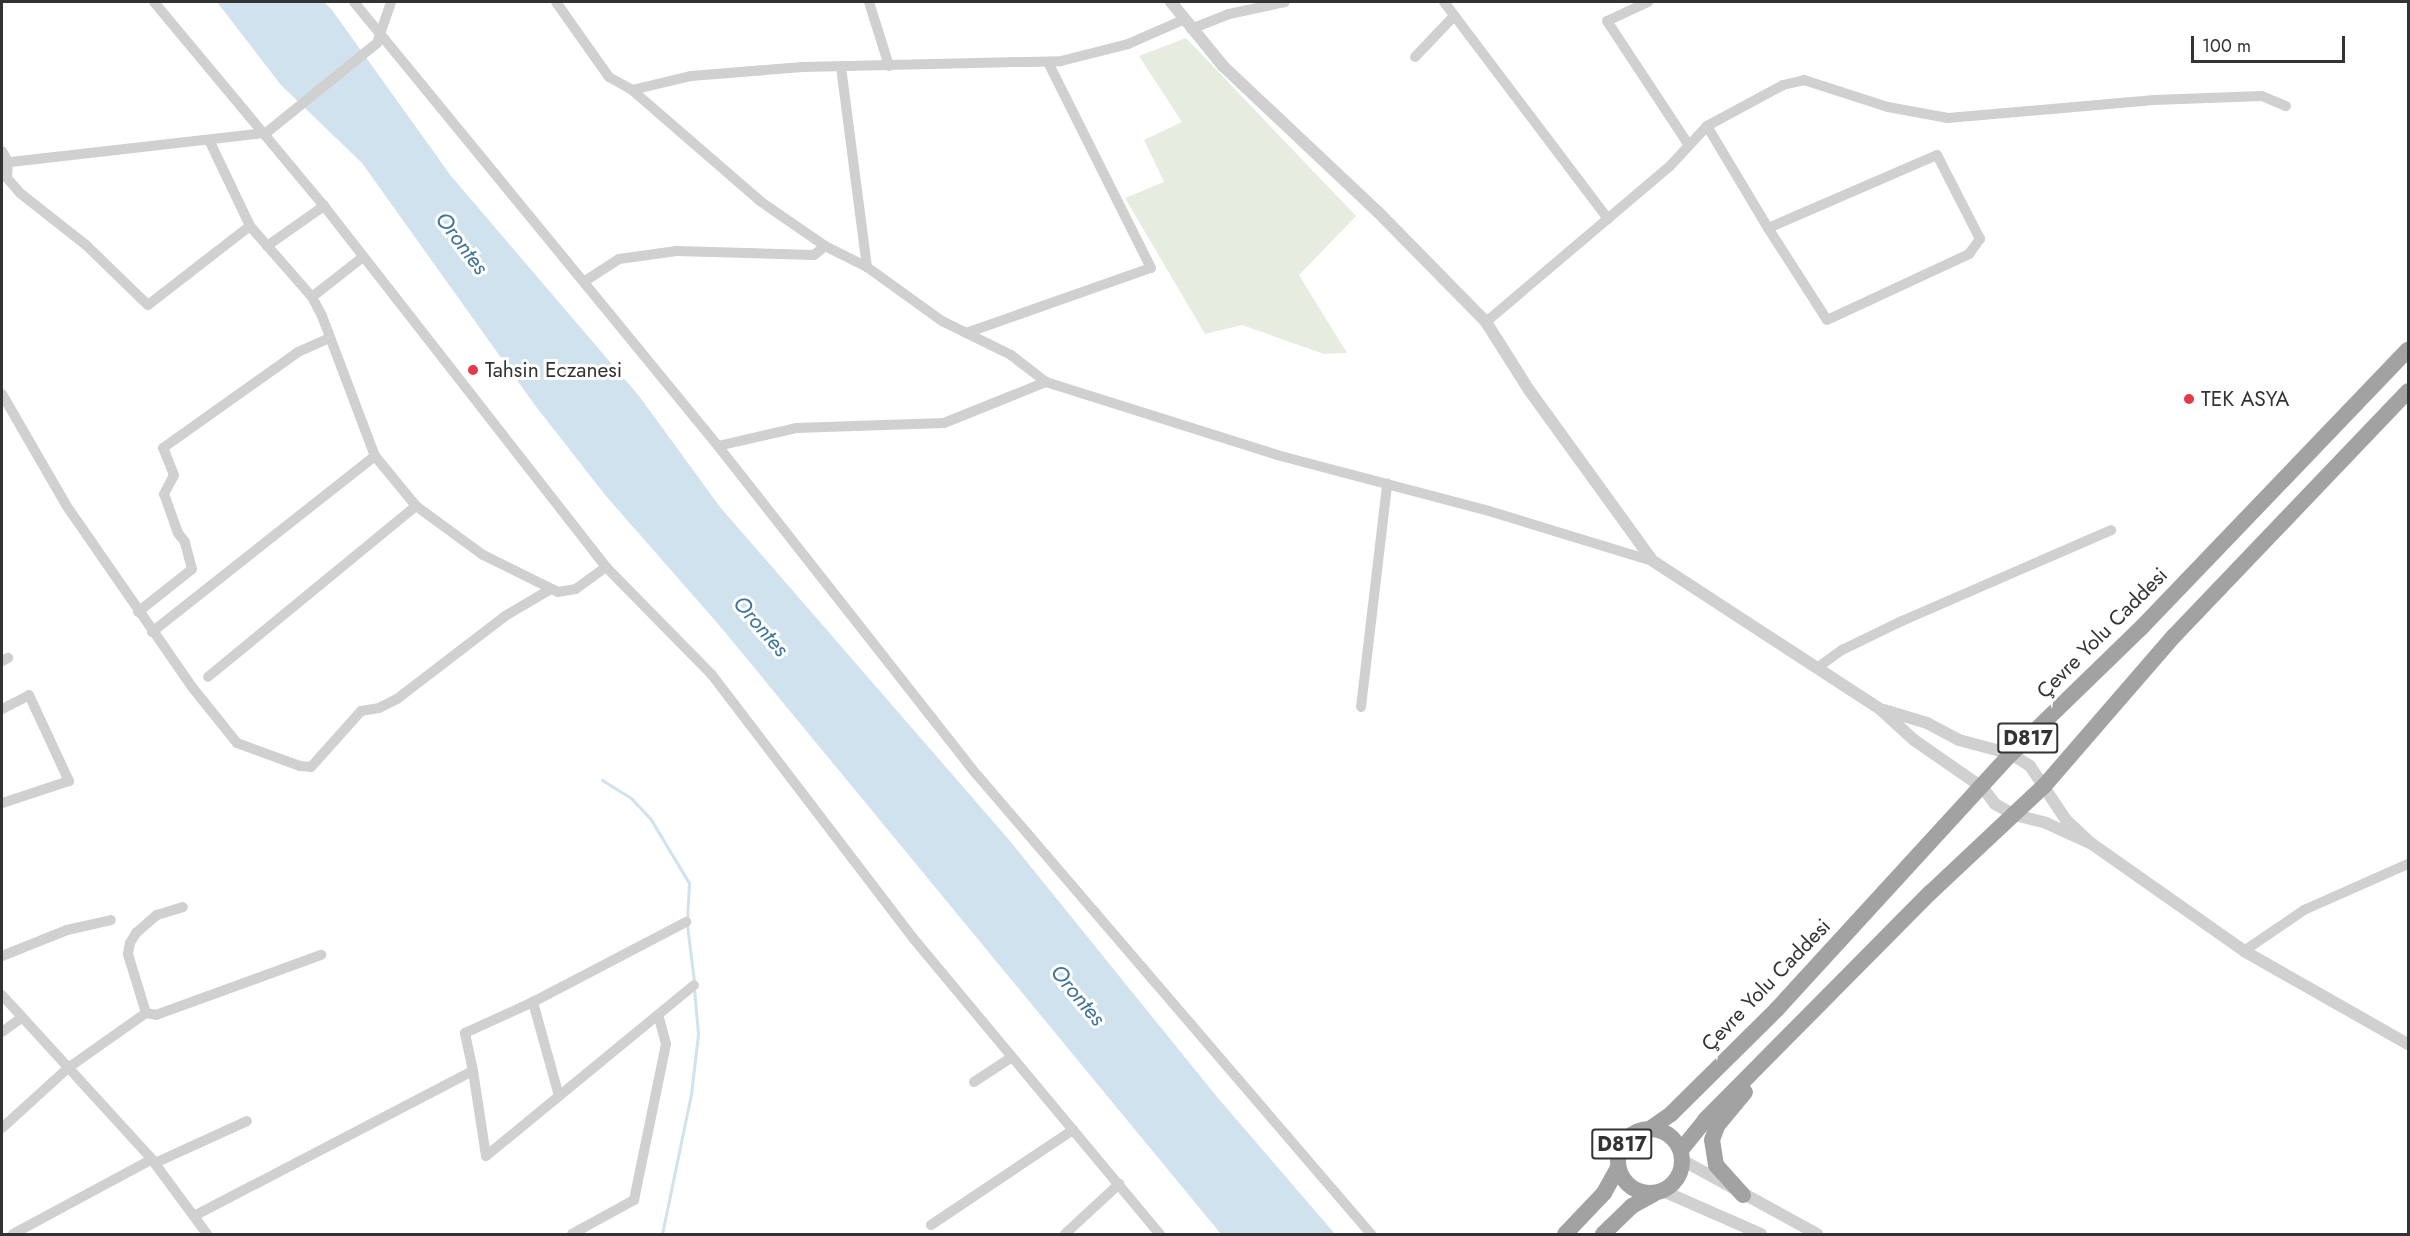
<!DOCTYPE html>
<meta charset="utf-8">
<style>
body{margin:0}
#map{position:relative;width:2410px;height:1236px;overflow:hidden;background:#fff;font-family:Jost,sans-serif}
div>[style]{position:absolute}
.green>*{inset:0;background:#e6ecdf}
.water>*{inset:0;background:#cfe2ee}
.stream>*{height:3px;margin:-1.5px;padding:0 1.5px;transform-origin:1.5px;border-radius:1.5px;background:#cfe2ee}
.minor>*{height:10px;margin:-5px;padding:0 5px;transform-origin:5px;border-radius:5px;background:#d0d0d0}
.tertiary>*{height:12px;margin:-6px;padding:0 6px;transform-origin:6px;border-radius:6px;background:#d0d0d0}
.trunk>*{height:16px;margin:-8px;padding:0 8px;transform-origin:8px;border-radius:8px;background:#a2a2a2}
.trunk>.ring{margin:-8px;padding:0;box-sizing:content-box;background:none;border:16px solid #a2a2a2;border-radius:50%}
.dots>*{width:16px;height:16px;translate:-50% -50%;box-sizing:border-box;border:3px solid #fff;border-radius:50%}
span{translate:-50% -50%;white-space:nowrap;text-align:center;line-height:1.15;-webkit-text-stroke:6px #fff;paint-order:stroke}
.shield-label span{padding:2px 4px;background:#fff;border:2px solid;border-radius:4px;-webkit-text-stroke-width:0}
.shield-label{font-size:20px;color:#333;font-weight:700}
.poi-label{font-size:21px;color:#333}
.left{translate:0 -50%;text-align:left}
.street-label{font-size:21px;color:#333}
.water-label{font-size:22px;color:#3f7597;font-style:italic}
.frame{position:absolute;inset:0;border:3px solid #333;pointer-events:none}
.scale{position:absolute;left:2191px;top:36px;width:154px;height:27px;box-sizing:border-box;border:3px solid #333;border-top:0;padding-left:8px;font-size:18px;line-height:21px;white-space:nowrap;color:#333;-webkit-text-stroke:4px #fff;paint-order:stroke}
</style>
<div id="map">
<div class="green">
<div style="clip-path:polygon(1186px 38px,1356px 216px,1299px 275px,1347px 353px,1324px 354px,1242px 325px,1205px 334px,1125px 198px,1164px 182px,1144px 140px,1182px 122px,1139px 56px)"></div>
</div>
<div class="water">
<div style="clip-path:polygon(217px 2px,324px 2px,332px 10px,451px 176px,639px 396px,720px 507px,1010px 841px,1217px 1097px,1335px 1234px,1221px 1234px,719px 625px,606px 496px,537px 408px,362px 163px,281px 85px)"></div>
</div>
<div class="stream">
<div style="left:602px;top:780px;width:36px;rotate:32deg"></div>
<div style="left:632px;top:799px;width:26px;rotate:47deg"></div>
<div style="left:650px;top:818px;width:76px;rotate:59deg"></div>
<div style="left:689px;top:883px;width:36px;rotate:93deg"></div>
<div style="left:687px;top:925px;width:56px;rotate:82.9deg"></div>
<div style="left:662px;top:1234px;width:143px;rotate:-78.3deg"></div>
<div style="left:691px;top:1094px;width:60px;rotate:-83.3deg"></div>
<div style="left:698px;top:1034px;width:46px;rotate:-95deg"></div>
</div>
<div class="minor">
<div style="left:154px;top:2px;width:266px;rotate:50.2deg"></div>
<div style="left:324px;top:206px;width:458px;rotate:52deg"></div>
<div style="left:606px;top:567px;width:37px;rotate:144deg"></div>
<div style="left:576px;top:589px;width:18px;rotate:171deg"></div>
<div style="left:558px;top:592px;width:84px;rotate:-153.7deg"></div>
<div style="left:483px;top:555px;width:83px;rotate:-143.8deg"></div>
<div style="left:416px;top:506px;width:269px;rotate:140.6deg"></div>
<div style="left:354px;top:2px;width:574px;rotate:50.65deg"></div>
<div style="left:718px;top:446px;width:80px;rotate:-13deg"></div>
<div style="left:796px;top:428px;width:148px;rotate:-1.9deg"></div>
<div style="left:944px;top:423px;width:110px;rotate:-21.9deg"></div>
<div style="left:556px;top:2px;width:92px;rotate:54.8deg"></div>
<div style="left:609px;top:77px;width:26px;rotate:29deg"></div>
<div style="left:632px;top:90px;width:61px;rotate:-13.3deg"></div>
<div style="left:691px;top:76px;width:112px;rotate:-4.6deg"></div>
<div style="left:803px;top:67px;width:258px;rotate:-1.3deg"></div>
<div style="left:1061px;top:61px;width:69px;rotate:-14.2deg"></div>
<div style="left:1128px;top:44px;width:60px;rotate:-23.6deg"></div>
<div style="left:869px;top:2px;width:67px;rotate:72.6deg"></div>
<div style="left:1444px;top:2px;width:272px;rotate:52.9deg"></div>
<div style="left:1648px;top:2px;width:45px;rotate:155.1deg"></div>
<div style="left:1607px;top:21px;width:147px;rotate:56.6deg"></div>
<div style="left:1191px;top:29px;width:41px;rotate:-21.5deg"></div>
<div style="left:1229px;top:14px;width:57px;rotate:-12.1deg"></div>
<div style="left:1415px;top:57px;width:57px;rotate:-46.4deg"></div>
<div style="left:841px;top:67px;width:202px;rotate:82.6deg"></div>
<div style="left:632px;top:90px;width:169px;rotate:40.9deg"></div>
<div style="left:760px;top:201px;width:79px;rotate:34.7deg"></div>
<div style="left:825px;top:246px;width:47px;rotate:26.6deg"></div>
<div style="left:867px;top:267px;width:92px;rotate:35.8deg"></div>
<div style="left:942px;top:321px;width:77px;rotate:26.2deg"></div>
<div style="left:1011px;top:355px;width:44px;rotate:37.6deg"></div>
<div style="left:1046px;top:382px;width:242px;rotate:17.5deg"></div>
<div style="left:1277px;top:455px;width:219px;rotate:14.8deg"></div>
<div style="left:1489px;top:511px;width:171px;rotate:17deg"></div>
<div style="left:1707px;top:126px;width:86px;rotate:-28.3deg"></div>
<div style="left:1783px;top:85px;width:22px;rotate:-13deg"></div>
<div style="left:1804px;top:80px;width:88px;rotate:17.8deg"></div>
<div style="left:1888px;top:107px;width:61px;rotate:10.4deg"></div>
<div style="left:1948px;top:118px;width:207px;rotate:-5deg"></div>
<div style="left:2154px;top:100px;width:108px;rotate:-2.1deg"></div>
<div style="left:2262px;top:96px;width:26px;rotate:23deg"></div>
<div style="left:210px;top:142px;width:93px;rotate:64.5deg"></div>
<div style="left:250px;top:226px;width:94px;rotate:48.9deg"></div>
<div style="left:312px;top:297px;width:21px;rotate:62deg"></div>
<div style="left:322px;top:316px;width:150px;rotate:69.3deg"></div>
<div style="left:375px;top:456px;width:65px;rotate:50.6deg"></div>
<div style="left:2px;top:151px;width:13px;rotate:61deg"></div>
<div style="left:8px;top:162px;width:16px;rotate:94deg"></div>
<div style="left:7px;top:178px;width:20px;rotate:49deg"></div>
<div style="left:20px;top:193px;width:84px;rotate:38.2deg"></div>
<div style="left:86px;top:245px;width:86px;rotate:44.1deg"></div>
<div style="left:148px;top:305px;width:129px;rotate:-37.8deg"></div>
<div style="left:2px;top:163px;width:266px;rotate:-6.5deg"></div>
<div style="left:266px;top:133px;width:143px;rotate:-39deg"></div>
<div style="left:377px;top:43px;width:43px;rotate:-71.1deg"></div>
<div style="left:267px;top:246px;width:70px;rotate:-35.1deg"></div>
<div style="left:585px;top:281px;width:40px;rotate:-32.9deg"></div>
<div style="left:619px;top:259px;width:58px;rotate:-8deg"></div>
<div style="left:676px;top:251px;width:138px;rotate:1.7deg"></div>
<div style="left:814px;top:255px;width:14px;rotate:-39deg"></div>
<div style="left:312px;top:297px;width:65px;rotate:-38.1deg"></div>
<div style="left:1486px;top:322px;width:241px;rotate:-40.3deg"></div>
<div style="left:1670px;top:166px;width:54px;rotate:-47.2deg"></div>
<div style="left:1707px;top:126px;width:119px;rotate:59.1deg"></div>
<div style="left:1768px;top:228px;width:109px;rotate:57.3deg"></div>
<div style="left:1827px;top:320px;width:157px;rotate:-24.9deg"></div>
<div style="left:1969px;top:254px;width:19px;rotate:-54deg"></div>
<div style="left:1980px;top:239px;width:94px;rotate:-117.1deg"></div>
<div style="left:1937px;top:155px;width:184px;rotate:156.6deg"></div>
<div style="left:966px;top:333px;width:196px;rotate:-19.4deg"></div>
<div style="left:1151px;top:268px;width:230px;rotate:-116.6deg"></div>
<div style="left:2px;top:394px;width:128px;rotate:60deg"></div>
<div style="left:66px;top:505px;width:221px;rotate:55.3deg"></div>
<div style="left:192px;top:687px;width:72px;rotate:51.2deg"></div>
<div style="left:237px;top:743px;width:67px;rotate:20.1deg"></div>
<div style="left:300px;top:766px;width:11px;rotate:5deg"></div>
<div style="left:311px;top:767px;width:75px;rotate:-48.2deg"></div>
<div style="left:361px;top:711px;width:18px;rotate:-9deg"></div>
<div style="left:379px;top:708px;width:20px;rotate:-27deg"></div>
<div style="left:397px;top:699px;width:136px;rotate:-37.5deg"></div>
<div style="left:505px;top:616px;width:53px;rotate:-30.4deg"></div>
<div style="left:718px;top:446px;width:420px;rotate:51.8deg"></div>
<div style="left:978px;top:776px;width:604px;rotate:49.37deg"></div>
<div style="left:606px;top:567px;width:151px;rotate:45.5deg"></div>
<div style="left:712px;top:675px;width:331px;rotate:52.6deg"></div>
<div style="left:913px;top:938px;width:386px;rotate:50.2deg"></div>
<div style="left:138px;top:612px;width:69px;rotate:-38.5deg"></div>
<div style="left:192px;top:569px;width:28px;rotate:-105deg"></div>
<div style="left:185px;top:542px;width:11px;rotate:-128deg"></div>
<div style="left:178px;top:533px;width:41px;rotate:-109.7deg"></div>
<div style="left:164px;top:494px;width:21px;rotate:-62deg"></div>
<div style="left:174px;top:475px;width:29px;rotate:-112deg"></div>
<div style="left:163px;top:448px;width:166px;rotate:-35.4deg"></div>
<div style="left:298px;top:352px;width:35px;rotate:-24deg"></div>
<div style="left:152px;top:632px;width:284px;rotate:-38.3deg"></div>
<div style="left:2px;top:661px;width:7px;rotate:-27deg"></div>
<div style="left:1817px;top:668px;width:31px;rotate:-36deg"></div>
<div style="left:1842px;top:650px;width:67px;rotate:-25.8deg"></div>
<div style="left:1902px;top:621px;width:228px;rotate:-23.5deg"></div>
<div style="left:1361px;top:707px;width:225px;rotate:-83.3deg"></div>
<div style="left:2px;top:709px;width:30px;rotate:-27deg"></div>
<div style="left:29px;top:695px;width:95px;rotate:65.1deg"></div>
<div style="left:69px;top:781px;width:71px;rotate:161.8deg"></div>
<div style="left:2244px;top:951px;width:73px;rotate:-34.3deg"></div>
<div style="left:2304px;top:910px;width:114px;rotate:-23.9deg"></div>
<div style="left:2px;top:956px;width:70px;rotate:-21.8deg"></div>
<div style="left:67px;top:930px;width:45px;rotate:-12.8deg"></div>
<div style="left:2px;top:995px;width:219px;rotate:47.6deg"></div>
<div style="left:150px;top:1157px;width:96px;rotate:53.5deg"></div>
<div style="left:146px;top:1013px;width:10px;rotate:11deg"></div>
<div style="left:156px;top:1015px;width:176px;rotate:-20deg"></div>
<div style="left:2px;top:1032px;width:24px;rotate:-36deg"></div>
<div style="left:473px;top:1071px;width:39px;rotate:-102deg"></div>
<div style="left:465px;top:1033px;width:75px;rotate:-24.5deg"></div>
<div style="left:974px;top:1082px;width:45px;rotate:-33.3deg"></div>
<div style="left:559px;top:1096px;width:98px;rotate:-105.5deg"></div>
<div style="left:533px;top:1002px;width:173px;rotate:-27.6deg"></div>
<div style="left:2px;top:1128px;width:89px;rotate:-42.3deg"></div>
<div style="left:68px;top:1068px;width:95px;rotate:-35.2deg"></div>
<div style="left:146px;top:1013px;width:62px;rotate:-107deg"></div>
<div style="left:128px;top:954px;width:11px;rotate:-80deg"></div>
<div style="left:130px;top:943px;width:12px;rotate:-59deg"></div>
<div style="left:136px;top:933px;width:28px;rotate:-41deg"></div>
<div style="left:157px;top:915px;width:27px;rotate:-17deg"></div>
<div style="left:155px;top:1163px;width:101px;rotate:-24.5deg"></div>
<div style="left:194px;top:1216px;width:314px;rotate:-27.5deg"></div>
<div style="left:473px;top:1071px;width:86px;rotate:81.3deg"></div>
<div style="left:486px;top:1156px;width:269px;rotate:-39.4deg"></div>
<div style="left:931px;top:1225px;width:171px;rotate:-33.8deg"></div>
<div style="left:13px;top:1234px;width:158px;rotate:-28.3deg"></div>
<div style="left:572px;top:1234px;width:71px;rotate:-28.7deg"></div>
<div style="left:634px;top:1200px;width:159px;rotate:-78.4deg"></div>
<div style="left:666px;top:1044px;width:30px;rotate:-105deg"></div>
<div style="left:1065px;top:1234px;width:74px;rotate:-42.8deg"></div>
</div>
<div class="tertiary">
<div style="left:1171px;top:2px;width:82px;rotate:50.9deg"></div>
<div style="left:1223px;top:66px;width:213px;rotate:43.3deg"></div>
<div style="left:1378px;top:212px;width:154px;rotate:45.5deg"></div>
<div style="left:1486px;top:322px;width:80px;rotate:57.7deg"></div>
<div style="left:1529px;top:390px;width:211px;rotate:54.1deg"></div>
<div style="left:1653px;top:561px;width:271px;rotate:33.1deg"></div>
<div style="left:1880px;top:709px;width:46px;rotate:42.4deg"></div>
<div style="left:1914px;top:740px;width:84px;rotate:34.8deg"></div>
<div style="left:1983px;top:788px;width:20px;rotate:53deg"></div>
<div style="left:1995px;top:804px;width:23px;rotate:29deg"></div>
<div style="left:2015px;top:815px;width:32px;rotate:14deg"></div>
<div style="left:2046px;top:823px;width:51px;rotate:24.5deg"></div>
<div style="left:1884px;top:710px;width:45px;rotate:16.8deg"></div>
<div style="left:1927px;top:723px;width:36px;rotate:28deg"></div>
<div style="left:1959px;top:740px;width:54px;rotate:15.1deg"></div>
<div style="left:2011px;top:754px;width:22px;rotate:32deg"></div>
<div style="left:2030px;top:766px;width:65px;rotate:56.3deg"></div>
<div style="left:2066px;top:820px;width:35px;rotate:43deg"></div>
<div style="left:2092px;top:844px;width:186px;rotate:35.1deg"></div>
<div style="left:2244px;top:951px;width:189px;rotate:29.6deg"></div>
<div style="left:1682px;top:1160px;width:154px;rotate:28.7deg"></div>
<div style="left:1663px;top:1191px;width:107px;rotate:23.7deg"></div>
</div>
<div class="trunk">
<div style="left:1651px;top:1128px;width:24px;rotate:-35deg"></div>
<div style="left:1671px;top:1114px;width:149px;rotate:-44.7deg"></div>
<div style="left:1777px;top:1009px;width:346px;rotate:-47.5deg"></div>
<div style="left:2011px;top:754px;width:182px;rotate:-44.1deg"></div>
<div style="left:2142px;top:627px;width:384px;rotate:-46.2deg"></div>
<div class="ring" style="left:1618px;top:1129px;width:48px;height:48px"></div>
<div style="left:1681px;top:1150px;width:38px;rotate:-51deg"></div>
<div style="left:1705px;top:1120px;width:320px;rotate:-45.3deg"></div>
<div style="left:1930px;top:893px;width:156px;rotate:-43.2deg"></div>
<div style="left:2044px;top:786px;width:198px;rotate:-49.1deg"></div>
<div style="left:2174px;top:636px;width:339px;rotate:-46.3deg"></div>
<div style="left:1743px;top:1195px;width:40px;rotate:-132deg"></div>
<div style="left:1716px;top:1165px;width:25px;rotate:-99deg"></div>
<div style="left:1712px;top:1140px;width:15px;rotate:-70deg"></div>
<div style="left:1717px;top:1126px;width:44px;rotate:-50.5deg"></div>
<div style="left:1565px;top:1234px;width:57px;rotate:-46.4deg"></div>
<div style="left:1604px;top:1193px;width:29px;rotate:-61deg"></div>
<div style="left:1603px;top:1234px;width:40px;rotate:-44deg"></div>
<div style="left:1632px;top:1206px;width:25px;rotate:-29deg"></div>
</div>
<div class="dots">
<div style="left:473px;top:370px;background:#e63946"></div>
<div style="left:2189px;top:399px;background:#e63946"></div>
</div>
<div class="shield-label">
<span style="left:2028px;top:738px">D817</span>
<span style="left:1622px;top:1144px">D817</span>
</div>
<div class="poi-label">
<span class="left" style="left:485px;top:370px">Tahsin Eczanesi</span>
<span class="left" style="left:2201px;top:399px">TEK ASYA</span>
</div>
<div class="street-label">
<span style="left:2102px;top:633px;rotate:-45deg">Çevre Yolu Caddesi</span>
<span style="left:1766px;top:985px;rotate:-46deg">Çevre Yolu Caddesi</span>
</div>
<div class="water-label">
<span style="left:462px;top:243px;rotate:53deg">Orontes</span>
<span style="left:761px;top:626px;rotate:49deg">Orontes</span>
<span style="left:1078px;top:995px;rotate:50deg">Orontes</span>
</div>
<div class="frame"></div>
<div class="scale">100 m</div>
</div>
